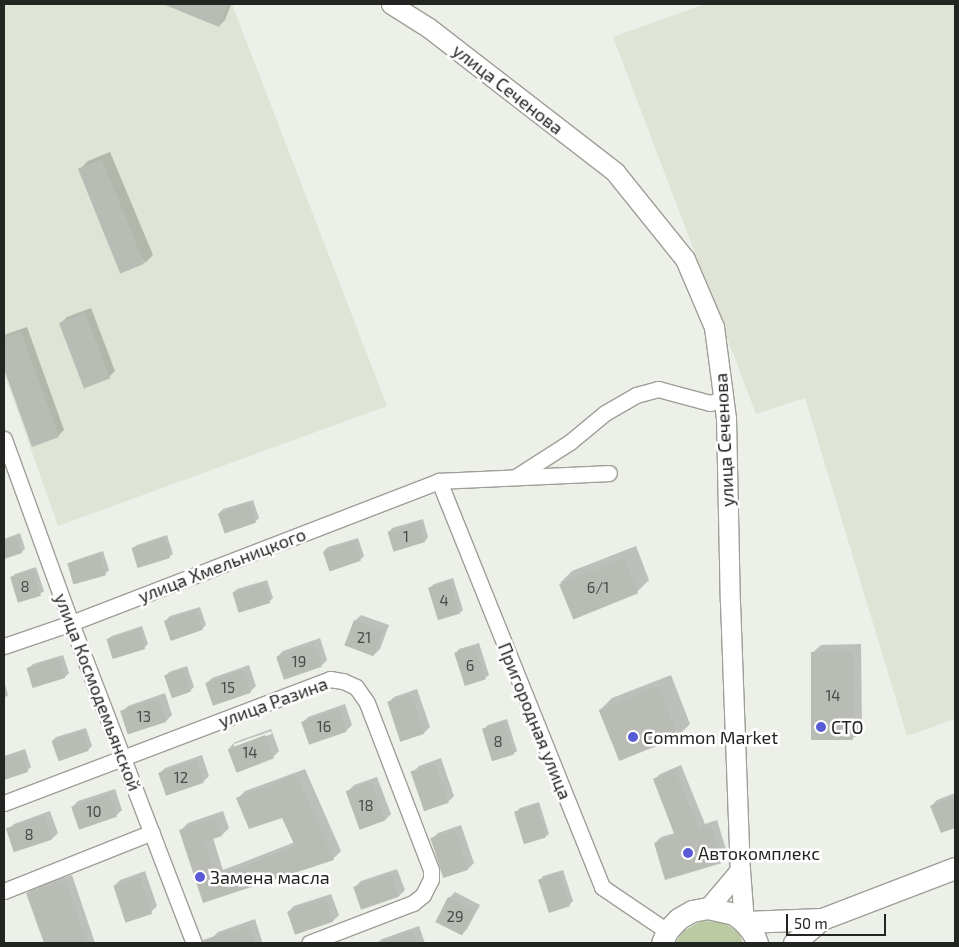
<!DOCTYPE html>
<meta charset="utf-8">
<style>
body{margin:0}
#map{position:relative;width:959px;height:947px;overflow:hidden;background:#edf0e9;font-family:"Exo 2",sans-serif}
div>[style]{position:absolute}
.built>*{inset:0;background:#dfe4d6}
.green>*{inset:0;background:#bbcaa2}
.shadow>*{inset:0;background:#0003}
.building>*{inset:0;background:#b9bcb5;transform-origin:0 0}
.roads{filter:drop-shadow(1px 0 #9d9f98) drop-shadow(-1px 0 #9d9f98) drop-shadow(0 1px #9d9f98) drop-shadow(0 -1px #9d9f98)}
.minor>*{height:15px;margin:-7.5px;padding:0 7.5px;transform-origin:7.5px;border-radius:7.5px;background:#fff}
.tertiary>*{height:19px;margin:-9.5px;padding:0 9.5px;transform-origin:9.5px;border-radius:9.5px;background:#fff}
.secondary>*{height:21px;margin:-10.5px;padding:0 10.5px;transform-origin:10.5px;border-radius:10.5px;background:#fff}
.dots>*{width:14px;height:14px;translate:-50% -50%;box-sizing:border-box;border:2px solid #fff;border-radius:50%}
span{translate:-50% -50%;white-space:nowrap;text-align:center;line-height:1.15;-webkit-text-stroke:5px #fff;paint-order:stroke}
.number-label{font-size:15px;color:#484b47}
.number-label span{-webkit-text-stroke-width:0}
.street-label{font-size:18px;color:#232522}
.poi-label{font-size:18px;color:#232522}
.left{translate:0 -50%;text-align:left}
.frame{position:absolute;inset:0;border:5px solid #232522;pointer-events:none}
.scale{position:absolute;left:786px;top:914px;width:100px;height:22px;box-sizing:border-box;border:2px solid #232522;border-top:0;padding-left:6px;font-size:15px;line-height:18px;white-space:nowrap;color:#232522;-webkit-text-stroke:4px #fff;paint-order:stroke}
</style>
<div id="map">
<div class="built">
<div style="clip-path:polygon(4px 4px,232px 4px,387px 406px,58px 526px,4px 373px)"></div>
<div style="clip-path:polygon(705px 4px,955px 4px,955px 719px,907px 736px,805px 398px,756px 414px,613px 37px)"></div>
</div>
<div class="green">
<div style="clip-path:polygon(701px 921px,723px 922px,739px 933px,743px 943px,676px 943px,682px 932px)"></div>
</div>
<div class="shadow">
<div style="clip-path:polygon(173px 4px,231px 4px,225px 20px,219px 26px,172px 6px)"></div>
<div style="clip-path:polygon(110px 152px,153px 255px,145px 263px,80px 169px,88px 161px)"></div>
<div style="clip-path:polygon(91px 308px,115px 371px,109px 377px,61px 323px,67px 317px)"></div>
<div style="clip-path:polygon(27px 327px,64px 430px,58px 436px,33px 445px,4px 364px,4px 335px)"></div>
<div style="clip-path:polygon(253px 500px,259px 518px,255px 522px,219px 513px,223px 509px)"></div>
<div style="clip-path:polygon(423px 519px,428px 537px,425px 541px,394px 550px,389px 532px,392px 528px)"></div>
<div style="clip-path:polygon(20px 533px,25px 548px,22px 552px,4px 558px,4px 539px)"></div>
<div style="clip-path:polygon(167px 535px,173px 554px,169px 557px,133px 548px,137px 545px)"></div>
<div style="clip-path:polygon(358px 538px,364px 556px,360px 560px,324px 551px,328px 547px)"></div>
<div style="clip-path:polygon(636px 546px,649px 580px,637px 592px,560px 583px,572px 571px)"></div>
<div style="clip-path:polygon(103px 551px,109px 570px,105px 574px,69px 565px,73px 561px)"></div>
<div style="clip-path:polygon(36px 567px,44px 591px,40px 594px,11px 578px,15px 574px)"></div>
<div style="clip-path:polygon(453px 578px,463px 610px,460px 613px,430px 588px,434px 584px)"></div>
<div style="clip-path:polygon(267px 580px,273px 598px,269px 602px,233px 593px,237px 589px)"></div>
<div style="clip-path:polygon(200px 607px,206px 625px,202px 629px,166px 620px,170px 616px)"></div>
<div style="clip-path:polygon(361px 615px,389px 625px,380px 649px,374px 655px,355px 621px)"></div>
<div style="clip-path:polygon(142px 626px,148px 644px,144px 648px,108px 639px,112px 636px)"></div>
<div style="clip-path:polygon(320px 638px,327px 660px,321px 666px,277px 657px,283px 651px)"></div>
<div style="clip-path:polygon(479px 643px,489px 675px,485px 678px,456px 653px,459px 649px)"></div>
<div style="clip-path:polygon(861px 644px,862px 730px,854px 738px,812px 653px,821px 645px)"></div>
<div style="clip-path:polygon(63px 655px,69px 673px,65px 677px,35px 686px,29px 668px,33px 664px)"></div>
<div style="clip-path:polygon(249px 665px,256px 686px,250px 692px,206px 684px,212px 678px)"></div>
<div style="clip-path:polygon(187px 666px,194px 687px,190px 691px,166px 676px,169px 672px)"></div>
<div style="clip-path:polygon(671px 675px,690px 724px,678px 736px,600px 710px,612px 698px)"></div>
<div style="clip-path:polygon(4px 681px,8px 695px,4px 698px)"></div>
<div style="clip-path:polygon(417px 689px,430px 727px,424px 733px,401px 741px,388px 703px,394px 697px)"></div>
<div style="clip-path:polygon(165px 693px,172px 715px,166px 721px,122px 712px,128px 706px)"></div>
<div style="clip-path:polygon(345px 704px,352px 725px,346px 731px,302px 723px,308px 717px)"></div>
<div style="clip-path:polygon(507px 719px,517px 751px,513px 754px,484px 729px,488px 725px)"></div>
<div style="clip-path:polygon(86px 728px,92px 746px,88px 750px,52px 741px,56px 737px)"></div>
<div style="clip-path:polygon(evenodd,271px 729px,279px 751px,273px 757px,229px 748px,235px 742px,271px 729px,271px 731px,272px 734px,234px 747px,234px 744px,271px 731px)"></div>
<div style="clip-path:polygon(25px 749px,31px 767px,27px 771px,4px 779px,4px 756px)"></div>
<div style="clip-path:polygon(202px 755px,209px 776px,203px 782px,159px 774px,165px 768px)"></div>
<div style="clip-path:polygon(441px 758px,454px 796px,448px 802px,413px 772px,419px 766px)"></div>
<div style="clip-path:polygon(681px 765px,705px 824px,717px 820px,728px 856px,722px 862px,666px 879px,655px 843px,661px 837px,675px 833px,654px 780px,660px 774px)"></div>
<div style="clip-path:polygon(305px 769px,341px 851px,333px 859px,204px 901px,180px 831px,188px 823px,223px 811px,229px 828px,222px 835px,213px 838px,223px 870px,295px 842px,283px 817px,238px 798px,245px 791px)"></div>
<div style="clip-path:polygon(377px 777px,391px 814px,385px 820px,361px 828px,348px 791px,354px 785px)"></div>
<div style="clip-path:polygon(115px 789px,122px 810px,116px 816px,72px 807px,78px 801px)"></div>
<div style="clip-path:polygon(955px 793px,955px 826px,942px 832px,931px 806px,937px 800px)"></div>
<div style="clip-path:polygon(539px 802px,549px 834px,545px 837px,516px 812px,520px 808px)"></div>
<div style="clip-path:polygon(50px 811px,58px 833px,52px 839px,15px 851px,8px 830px,14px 824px)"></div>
<div style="clip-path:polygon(461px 825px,474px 863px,468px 869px,445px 877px,432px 839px,438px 833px)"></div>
<div style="clip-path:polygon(397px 869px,405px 890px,399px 896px,362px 909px,355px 887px,361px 881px)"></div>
<div style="clip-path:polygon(563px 870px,573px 901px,569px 905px,540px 880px,543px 876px)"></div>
<div style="clip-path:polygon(145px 871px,157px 906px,151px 912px,114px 886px,120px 880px)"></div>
<div style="clip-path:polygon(72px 875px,95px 943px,45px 943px,28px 893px,34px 887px)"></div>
<div style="clip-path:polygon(455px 892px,480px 905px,467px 929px,461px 935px,449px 898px)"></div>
<div style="clip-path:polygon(331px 894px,339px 915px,333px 921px,296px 934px,288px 912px,294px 906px)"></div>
<div style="clip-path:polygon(255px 919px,262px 941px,260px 943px,214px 943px,212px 938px,218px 932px)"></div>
<div style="clip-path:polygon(419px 926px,425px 943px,377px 943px,382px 939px)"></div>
</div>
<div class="building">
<div style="clip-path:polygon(163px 4px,229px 4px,219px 27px)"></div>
<div style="left:102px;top:159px;width:113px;height:26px;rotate:68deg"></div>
<div style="left:85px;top:313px;width:70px;height:28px;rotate:69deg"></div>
<div style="clip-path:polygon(21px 332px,59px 437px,32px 447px,4px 369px,4px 338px)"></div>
<div style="left:249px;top:503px;width:21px;height:33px;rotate:71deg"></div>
<div style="left:419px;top:522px;width:21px;height:33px;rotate:73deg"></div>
<div style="clip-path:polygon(16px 536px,22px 553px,4px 559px,4px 540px)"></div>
<div style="left:164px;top:538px;width:21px;height:34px;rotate:73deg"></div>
<div style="left:354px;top:541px;width:21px;height:33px;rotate:71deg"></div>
<div style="left:100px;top:554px;width:22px;height:34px;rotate:74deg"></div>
<div style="left:624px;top:558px;width:38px;height:70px;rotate:68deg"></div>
<div style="left:33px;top:570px;width:27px;height:24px;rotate:73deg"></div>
<div style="left:450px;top:581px;width:34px;height:23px;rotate:73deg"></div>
<div style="left:264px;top:583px;width:21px;height:33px;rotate:73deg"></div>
<div style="left:196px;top:610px;width:21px;height:34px;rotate:71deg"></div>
<div style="left:354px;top:620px;width:31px;height:27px;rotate:21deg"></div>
<div style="left:139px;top:629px;width:21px;height:34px;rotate:73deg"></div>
<div style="left:314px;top:644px;width:24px;height:40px;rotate:71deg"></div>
<div style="left:475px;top:646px;width:35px;height:22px;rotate:72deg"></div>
<div style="left:811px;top:652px;width:42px;height:88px"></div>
<div style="left:59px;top:658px;width:21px;height:34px;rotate:73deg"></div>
<div style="left:183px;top:669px;width:24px;height:20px;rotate:71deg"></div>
<div style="left:243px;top:670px;width:24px;height:40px;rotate:71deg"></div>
<div style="left:658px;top:686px;width:55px;height:64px;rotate:68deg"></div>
<div style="left:411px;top:694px;width:42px;height:25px;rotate:72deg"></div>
<div style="left:159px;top:698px;width:25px;height:41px;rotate:72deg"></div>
<div style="left:339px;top:709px;width:24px;height:40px;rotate:71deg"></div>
<div style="left:504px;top:722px;width:34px;height:23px;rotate:73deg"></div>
<div style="left:82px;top:731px;width:21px;height:32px;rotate:71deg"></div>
<div style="left:265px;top:735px;width:25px;height:40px;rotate:69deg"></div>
<div style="clip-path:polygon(22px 752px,28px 772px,4px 780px,4px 758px)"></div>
<div style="left:196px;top:760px;width:24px;height:40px;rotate:71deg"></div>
<div style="left:435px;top:763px;width:42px;height:26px;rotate:71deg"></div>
<div style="clip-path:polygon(675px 770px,699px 829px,711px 826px,722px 863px,665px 880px,654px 843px,675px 836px,653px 779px)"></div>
<div style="clip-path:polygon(297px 775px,334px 860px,203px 903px,179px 830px,216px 818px,222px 836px,204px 842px,216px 877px,295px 846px,282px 818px,249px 829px,236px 798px)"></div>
<div style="left:371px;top:782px;width:41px;height:27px;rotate:70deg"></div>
<div style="left:109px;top:794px;width:24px;height:40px;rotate:71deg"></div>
<div style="clip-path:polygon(955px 796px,955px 828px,941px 833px,930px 806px)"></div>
<div style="left:536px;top:805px;width:34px;height:23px;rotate:73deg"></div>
<div style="left:44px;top:816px;width:25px;height:40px;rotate:72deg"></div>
<div style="left:455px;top:830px;width:42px;height:26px;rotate:72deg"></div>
<div style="left:559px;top:873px;width:35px;height:22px;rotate:72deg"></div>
<div style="left:391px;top:874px;width:24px;height:40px;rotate:71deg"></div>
<div style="left:140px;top:877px;width:39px;height:28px;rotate:72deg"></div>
<div style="clip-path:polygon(66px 880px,80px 923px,88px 943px,44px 943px,36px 921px,26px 893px)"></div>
<div style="left:448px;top:897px;width:30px;height:28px;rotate:27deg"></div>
<div style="left:325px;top:899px;width:24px;height:40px;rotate:71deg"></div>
<div style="clip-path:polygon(249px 925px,255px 943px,203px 943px,203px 940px)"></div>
<div style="clip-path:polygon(413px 931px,417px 943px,383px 943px,383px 941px)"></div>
</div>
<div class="roads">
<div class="minor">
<div style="left:4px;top:439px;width:196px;rotate:70deg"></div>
<div style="left:71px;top:623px;width:343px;rotate:69deg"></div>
<div style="left:517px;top:476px;width:63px;rotate:-32.7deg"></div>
<div style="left:570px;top:442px;width:45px;rotate:-39.6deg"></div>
<div style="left:605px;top:413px;width:36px;rotate:-30deg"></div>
<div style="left:636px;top:395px;width:23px;rotate:-15deg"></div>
<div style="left:658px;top:389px;width:54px;rotate:15.1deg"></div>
<div style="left:710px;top:403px;width:15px;rotate:-16deg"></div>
<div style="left:439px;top:481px;width:437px;rotate:68.1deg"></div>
<div style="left:602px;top:887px;width:78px;rotate:34.1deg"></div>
<div style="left:4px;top:646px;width:71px;rotate:-18.9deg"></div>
<div style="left:71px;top:623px;width:394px;rotate:-21.1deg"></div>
<div style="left:439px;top:481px;width:170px;rotate:-2.7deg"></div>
<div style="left:4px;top:803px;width:349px;rotate:-20.8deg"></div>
<div style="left:330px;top:679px;width:13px;rotate:9deg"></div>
<div style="left:343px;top:681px;width:14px;rotate:25deg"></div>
<div style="left:356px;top:687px;width:19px;rotate:55deg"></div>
<div style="left:367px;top:703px;width:179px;rotate:69deg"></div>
<div style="left:431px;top:870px;width:9px;rotate:90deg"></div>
<div style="left:431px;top:879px;width:18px;rotate:117deg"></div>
<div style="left:423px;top:895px;width:13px;rotate:141deg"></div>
<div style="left:413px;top:903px;width:111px;rotate:159deg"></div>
<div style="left:4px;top:891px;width:159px;rotate:-21.7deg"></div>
</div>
<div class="tertiary">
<div style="left:391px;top:4px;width:45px;rotate:32.3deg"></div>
<div style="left:429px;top:28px;width:235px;rotate:37.7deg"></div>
<div style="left:615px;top:172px;width:112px;rotate:51.2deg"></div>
<div style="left:685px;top:259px;width:74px;rotate:66.9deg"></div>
<div style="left:714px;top:327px;width:92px;rotate:82.5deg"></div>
<div style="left:726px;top:418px;width:184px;rotate:88.8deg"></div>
<div style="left:730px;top:602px;width:268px;rotate:87.9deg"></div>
<div style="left:740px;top:870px;width:52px;rotate:85.6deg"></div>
<div style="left:708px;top:908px;width:50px;rotate:-49.9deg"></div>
</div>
<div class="secondary">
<div style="left:744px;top:922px;width:78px;rotate:-2.2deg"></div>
<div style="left:822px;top:919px;width:142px;rotate:-21deg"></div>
<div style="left:662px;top:943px;width:13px;rotate:-67deg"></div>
<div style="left:667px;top:931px;width:16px;rotate:-47deg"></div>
<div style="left:678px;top:919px;width:16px;rotate:-30deg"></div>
<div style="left:692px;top:911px;width:16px;rotate:-11deg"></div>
<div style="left:708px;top:908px;width:27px;rotate:13deg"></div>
<div style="left:734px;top:914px;width:13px;rotate:39deg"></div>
<div style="left:744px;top:922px;width:14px;rotate:51deg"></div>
<div style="left:753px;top:933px;width:11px;rotate:68deg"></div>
<div style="left:794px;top:943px;width:37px;rotate:-41deg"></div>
</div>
</div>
<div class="dots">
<div style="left:821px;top:727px;background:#595dd5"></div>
<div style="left:633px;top:737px;background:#595dd5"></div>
<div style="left:688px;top:853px;background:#595dd5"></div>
<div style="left:200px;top:877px;background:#595dd5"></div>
</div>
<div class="number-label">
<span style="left:406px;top:537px">1</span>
<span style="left:25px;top:587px">8</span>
<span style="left:598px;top:588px">6/1</span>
<span style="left:444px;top:601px">4</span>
<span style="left:364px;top:638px">21</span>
<span style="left:299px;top:662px">19</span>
<span style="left:470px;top:666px">6</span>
<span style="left:228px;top:688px">15</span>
<span style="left:833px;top:696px">14</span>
<span style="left:144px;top:717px">13</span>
<span style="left:324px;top:727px">16</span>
<span style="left:498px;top:742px">8</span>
<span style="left:250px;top:753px">14</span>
<span style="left:181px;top:778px">12</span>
<span style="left:366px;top:806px">18</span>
<span style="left:94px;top:812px">10</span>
<span style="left:29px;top:835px">8</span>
<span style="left:455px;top:917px">29</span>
</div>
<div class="street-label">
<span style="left:508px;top:89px;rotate:38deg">улица Сеченова</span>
<span style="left:724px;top:440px;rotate:-93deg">улица Сеченова</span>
<span style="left:222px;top:565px;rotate:-21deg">улица Хмельницкого</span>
<span style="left:98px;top:692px;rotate:69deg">улица Космодемьянской</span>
<span style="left:273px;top:702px;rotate:-20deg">улица Разина</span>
<span style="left:535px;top:721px;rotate:68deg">Пригородная улица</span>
</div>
<div class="poi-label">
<span class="left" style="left:831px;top:727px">СТО</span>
<span class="left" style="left:643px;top:737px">Common Market</span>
<span class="left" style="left:698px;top:853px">Автокомплекс</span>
<span class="left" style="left:210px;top:877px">Замена масла</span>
</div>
<div class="frame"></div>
<div class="scale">50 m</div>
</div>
